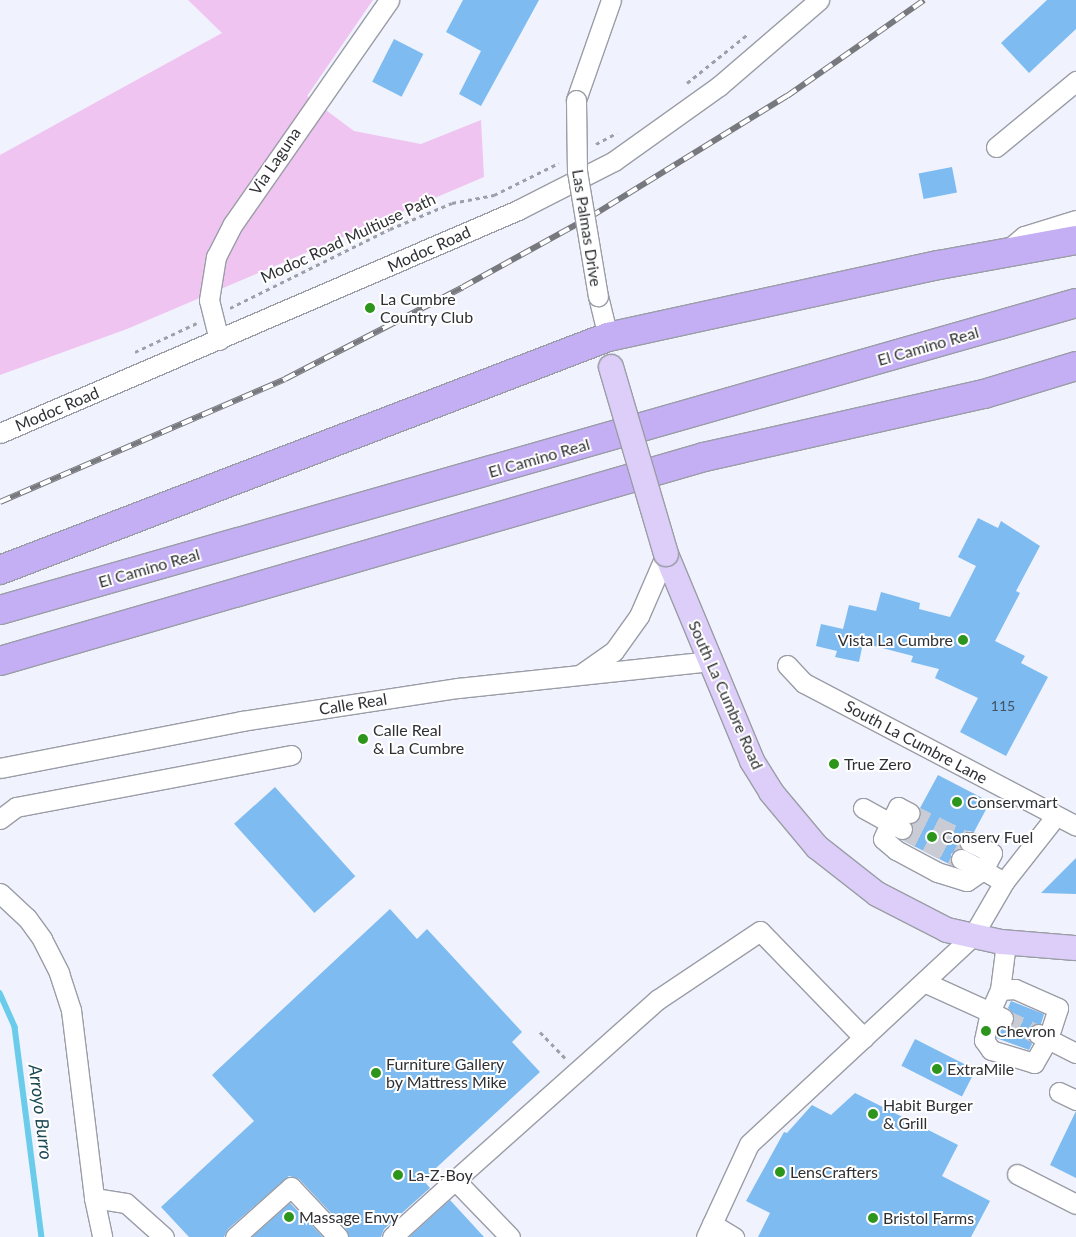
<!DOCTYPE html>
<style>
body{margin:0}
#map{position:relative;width:1076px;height:1237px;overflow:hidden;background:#f0f3fd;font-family:Lato,sans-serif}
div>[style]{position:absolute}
.green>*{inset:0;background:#f0c4f1}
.stream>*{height:5.5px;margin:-2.75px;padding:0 2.75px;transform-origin:2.75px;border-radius:2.75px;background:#6accea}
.building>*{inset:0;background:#7dbbf1;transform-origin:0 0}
.minor-tunnel>*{height:19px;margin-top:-9.5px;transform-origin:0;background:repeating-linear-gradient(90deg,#c9ccd5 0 19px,transparent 0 28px)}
.path>*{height:3px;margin-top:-1.5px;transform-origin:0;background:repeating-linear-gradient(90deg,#9ea0a7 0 4px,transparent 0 8px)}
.roads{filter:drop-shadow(1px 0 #9a9da6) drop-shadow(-1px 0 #9a9da6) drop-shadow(0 1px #9a9da6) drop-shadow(0 -1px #9a9da6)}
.minor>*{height:19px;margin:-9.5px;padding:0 9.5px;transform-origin:9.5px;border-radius:9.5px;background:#fff}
.major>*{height:24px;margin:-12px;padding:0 12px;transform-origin:12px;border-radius:12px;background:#dccef8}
.highway>*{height:28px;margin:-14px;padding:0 14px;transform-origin:14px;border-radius:14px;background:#c4aef4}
.rail>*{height:5.5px;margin-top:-2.75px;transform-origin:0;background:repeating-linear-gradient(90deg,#fff 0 11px,#77797f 0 22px);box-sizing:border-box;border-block:1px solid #77797f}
.bridges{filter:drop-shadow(1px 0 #9a9da6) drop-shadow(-1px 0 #9a9da6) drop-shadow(0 1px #9a9da6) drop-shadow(0 -1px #9a9da6)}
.minor-bridge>*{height:19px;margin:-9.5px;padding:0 9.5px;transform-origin:9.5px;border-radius:9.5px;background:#fff}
.major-bridge>*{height:24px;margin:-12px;padding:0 12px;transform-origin:12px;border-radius:12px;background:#dccef8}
.dots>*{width:14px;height:14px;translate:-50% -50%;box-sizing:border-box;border:2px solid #fff;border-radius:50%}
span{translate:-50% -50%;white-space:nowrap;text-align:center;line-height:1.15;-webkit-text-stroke:4px #fff;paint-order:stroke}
.number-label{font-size:14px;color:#425363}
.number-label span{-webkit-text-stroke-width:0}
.street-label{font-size:16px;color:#2f3034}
.poi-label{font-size:16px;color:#2f3034}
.left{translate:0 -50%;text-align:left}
.right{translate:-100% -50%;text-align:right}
.water-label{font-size:18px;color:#1d4956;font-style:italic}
</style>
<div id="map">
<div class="green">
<div style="clip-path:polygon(188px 0,373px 0,307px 96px,354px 131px,421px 144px,481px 120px,484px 177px,127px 329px,0 375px,0 155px,222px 33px)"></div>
</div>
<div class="stream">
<div style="left:0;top:993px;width:37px;rotate:66deg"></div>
<div style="left:15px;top:1027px;width:212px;rotate:82.7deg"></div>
</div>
<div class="building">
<div style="clip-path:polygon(463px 0,539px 0,481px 106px,459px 94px,481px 51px,446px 32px)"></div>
<div style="clip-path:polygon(1047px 0,1076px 0,1076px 29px,1029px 73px,1001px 43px)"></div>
<div style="left:394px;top:39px;width:33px;height:48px;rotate:27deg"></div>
<div style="left:952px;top:167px;width:26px;height:34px;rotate:79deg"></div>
<div style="clip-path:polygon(978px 518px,998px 528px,1001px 521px,1040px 546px,1016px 591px,1020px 593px,995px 641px,1025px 656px,1021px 663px,1048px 677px,1006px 756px,960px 732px,978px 698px,935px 678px,939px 669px,911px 662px,913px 656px,863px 643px,859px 662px,835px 657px,837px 651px,816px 646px,821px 624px,843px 629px,849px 605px,876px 611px,881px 592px,920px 603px,919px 609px,950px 617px,976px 566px,958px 557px)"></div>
<div style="clip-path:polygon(938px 775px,990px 802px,974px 832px,968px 831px,959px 837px,960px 848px,951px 854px,951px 865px,902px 840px,912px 834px,912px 824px,920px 818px,920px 808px)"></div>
<div style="left:275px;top:787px;width:120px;height:55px;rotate:48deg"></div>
<div style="clip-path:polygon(1076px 858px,1076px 894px,1041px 893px)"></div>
<div style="clip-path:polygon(390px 909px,417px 939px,427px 929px,522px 1032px,512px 1042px,540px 1072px,423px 1180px,430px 1188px,384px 1229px,381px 1237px,349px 1237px,346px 1229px,299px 1179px,289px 1176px,228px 1229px,224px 1237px,189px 1237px,161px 1207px,254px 1121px,212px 1075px)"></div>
<div style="clip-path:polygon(1011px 1001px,1044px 1014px,1041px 1024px,1032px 1024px,1028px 1029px,1027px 1035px,1032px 1044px,1029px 1050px,996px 1038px,999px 1028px,1009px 1027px,1013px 1022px,1012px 1012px,1008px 1008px)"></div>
<div style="left:915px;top:1039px;width:68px;height:30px;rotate:27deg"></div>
<div style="clip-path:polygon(855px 1093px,958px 1145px,942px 1176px,990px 1201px,971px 1237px,758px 1237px,770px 1213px,746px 1201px,784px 1132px,787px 1133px,812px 1105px,831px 1115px)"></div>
<div style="clip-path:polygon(1076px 1111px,1076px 1178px,1050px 1165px)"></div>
<div style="clip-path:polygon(450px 1200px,484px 1237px,409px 1237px)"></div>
<div style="clip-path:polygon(290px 1203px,323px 1237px,252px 1237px)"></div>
</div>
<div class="minor-tunnel">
<div style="left:910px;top:813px;width:66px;rotate:26.2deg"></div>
<div style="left:902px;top:829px;width:66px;rotate:27deg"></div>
<div style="left:1003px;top:1018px;width:38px;rotate:25deg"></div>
</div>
<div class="path">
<div style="left:687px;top:83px;width:78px;rotate:-38.8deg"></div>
<div style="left:596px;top:144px;width:24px;rotate:-28deg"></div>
<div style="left:230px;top:308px;width:178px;rotate:-26.3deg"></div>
<div style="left:390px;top:229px;width:67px;rotate:-22.8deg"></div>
<div style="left:452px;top:203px;width:43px;rotate:-10.8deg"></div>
<div style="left:494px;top:195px;width:72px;rotate:-26.2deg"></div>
<div style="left:135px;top:352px;width:68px;rotate:-25.1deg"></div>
<div style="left:540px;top:1032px;width:36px;rotate:46deg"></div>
</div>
<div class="roads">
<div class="minor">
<div style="left:576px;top:100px;width:106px;rotate:-70.7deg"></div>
<div style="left:996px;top:147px;width:104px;rotate:-39.5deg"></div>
<div style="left:1011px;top:247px;width:17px;rotate:-40deg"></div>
<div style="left:1024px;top:236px;width:54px;rotate:-17.1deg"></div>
<div style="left:598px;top:296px;width:42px;rotate:76.3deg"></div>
<div style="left:219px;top:340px;width:41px;rotate:-104deg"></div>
<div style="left:209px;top:300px;width:44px;rotate:-80.8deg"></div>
<div style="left:216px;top:257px;width:37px;rotate:-63deg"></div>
<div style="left:233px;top:224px;width:273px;rotate:-55.1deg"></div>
<div style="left:0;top:433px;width:564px;rotate:-23.29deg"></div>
<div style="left:518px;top:210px;width:108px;rotate:-27deg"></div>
<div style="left:614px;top:161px;width:129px;rotate:-35.5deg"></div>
<div style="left:719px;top:86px;width:132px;rotate:-40.7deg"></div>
<div style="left:787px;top:665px;width:25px;rotate:47deg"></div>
<div style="left:804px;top:683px;width:307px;rotate:27.7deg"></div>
<div style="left:581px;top:674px;width:40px;rotate:-34.9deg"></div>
<div style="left:614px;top:651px;width:43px;rotate:-54.5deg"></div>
<div style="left:639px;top:616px;width:68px;rotate:-66.5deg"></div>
<div style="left:0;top:768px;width:247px;rotate:-11deg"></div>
<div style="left:242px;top:721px;width:219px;rotate:-8.7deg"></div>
<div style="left:458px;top:688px;width:252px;rotate:-6.1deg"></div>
<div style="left:863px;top:808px;width:31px;rotate:29deg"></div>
<div style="left:890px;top:823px;width:18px;rotate:-63deg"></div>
<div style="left:898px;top:807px;width:13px;rotate:27deg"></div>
<div style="left:0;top:819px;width:20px;rotate:-37deg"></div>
<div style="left:16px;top:807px;width:280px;rotate:-10.7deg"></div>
<div style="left:902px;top:829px;width:13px;rotate:-153deg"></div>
<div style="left:890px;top:823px;width:17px;rotate:114deg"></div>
<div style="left:883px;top:839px;width:17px;rotate:40deg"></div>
<div style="left:896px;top:850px;width:47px;rotate:28.2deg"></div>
<div style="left:937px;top:872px;width:31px;rotate:17deg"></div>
<div style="left:967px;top:881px;width:19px;rotate:-35deg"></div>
<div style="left:983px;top:870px;width:24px;rotate:30deg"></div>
<div style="left:1004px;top:882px;width:84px;rotate:-51.8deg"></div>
<div style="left:961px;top:859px;width:25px;rotate:27deg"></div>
<div style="left:983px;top:870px;width:19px;rotate:-62deg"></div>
<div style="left:992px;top:853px;width:25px;rotate:-154deg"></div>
<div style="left:0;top:893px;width:37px;rotate:43deg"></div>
<div style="left:27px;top:918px;width:26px;rotate:54deg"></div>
<div style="left:42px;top:939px;width:38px;rotate:63deg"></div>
<div style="left:59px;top:973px;width:39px;rotate:72deg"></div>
<div style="left:71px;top:1010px;width:189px;rotate:83deg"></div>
<div style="left:94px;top:1198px;width:32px;rotate:9deg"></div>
<div style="left:126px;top:1203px;width:51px;rotate:41.8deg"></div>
<div style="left:924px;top:982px;width:72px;rotate:24.4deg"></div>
<div style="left:990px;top:1012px;width:29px;rotate:102deg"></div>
<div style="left:984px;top:1040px;width:12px;rotate:55deg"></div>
<div style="left:991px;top:1050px;width:45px;rotate:16.8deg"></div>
<div style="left:1034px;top:1063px;width:28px;rotate:-60deg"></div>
<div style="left:1048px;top:1039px;width:31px;rotate:27deg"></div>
<div style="left:1000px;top:990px;width:15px;rotate:-4deg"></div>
<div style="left:1015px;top:989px;width:47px;rotate:23.8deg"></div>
<div style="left:1058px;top:1008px;width:33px;rotate:108deg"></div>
<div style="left:1048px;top:1039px;width:11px;rotate:-153deg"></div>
<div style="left:1003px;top:1018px;width:14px;rotate:-155deg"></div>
<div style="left:990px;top:1012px;width:24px;rotate:-66deg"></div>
<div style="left:1000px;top:990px;width:47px;rotate:-82.7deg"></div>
<div style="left:1059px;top:1092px;width:19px;rotate:25deg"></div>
<div style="left:1017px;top:1174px;width:66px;rotate:27deg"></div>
<div style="left:94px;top:1198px;width:40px;rotate:78deg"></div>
<div style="left:712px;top:1224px;width:26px;rotate:31deg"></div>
<div style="left:235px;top:1237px;width:75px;rotate:-41.8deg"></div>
<div style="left:291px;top:1187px;width:69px;rotate:46.8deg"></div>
<div style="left:392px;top:1237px;width:85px;rotate:-42.1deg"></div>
<div style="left:510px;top:1237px;width:79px;rotate:-134deg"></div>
<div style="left:455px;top:1180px;width:271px;rotate:-41.7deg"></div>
<div style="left:657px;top:1000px;width:124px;rotate:-33.8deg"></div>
<div style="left:760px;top:931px;width:149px;rotate:45.8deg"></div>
<div style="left:706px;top:1237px;width:102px;rotate:-65.2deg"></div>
<div style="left:749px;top:1144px;width:304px;rotate:-42.9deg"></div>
<div style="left:972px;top:937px;width:64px;rotate:-59.8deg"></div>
</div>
<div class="major">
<div style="left:666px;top:554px;width:224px;rotate:67.4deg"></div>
<div style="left:752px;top:761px;width:36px;rotate:58deg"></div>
<div style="left:771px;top:792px;width:72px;rotate:50.1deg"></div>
<div style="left:817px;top:847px;width:76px;rotate:38.1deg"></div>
<div style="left:877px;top:894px;width:79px;rotate:27.2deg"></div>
<div style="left:947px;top:930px;width:55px;rotate:12.5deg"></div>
<div style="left:1001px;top:942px;width:75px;rotate:4.6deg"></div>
</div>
<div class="highway">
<div style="left:0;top:570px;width:651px;rotate:-20.97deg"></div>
<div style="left:608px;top:337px;width:339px;rotate:-12.3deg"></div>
<div style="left:939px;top:265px;width:139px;rotate:-10.3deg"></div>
<div style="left:0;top:610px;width:1119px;rotate:-15.92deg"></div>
<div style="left:0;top:661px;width:733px;rotate:-16.16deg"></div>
<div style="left:704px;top:457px;width:287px;rotate:-12.7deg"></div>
<div style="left:984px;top:394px;width:96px;rotate:-16.9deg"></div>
</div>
</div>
<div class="rail">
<div style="left:0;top:502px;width:310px;rotate:-23.3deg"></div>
<div style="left:285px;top:379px;width:200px;rotate:-27.3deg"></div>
<div style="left:463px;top:287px;width:145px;rotate:-28.9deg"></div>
<div style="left:590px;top:217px;width:231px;rotate:-31.6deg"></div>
<div style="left:787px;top:96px;width:167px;rotate:-35deg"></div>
</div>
<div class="bridges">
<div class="minor-bridge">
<div style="left:576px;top:100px;width:71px;rotate:89.2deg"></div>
<div style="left:577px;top:171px;width:127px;rotate:80.5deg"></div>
</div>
<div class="major-bridge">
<div style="left:611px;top:367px;width:195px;rotate:73.6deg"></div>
</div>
</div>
<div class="dots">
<div style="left:370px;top:308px;background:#2d951c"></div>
<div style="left:963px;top:640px;background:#2d951c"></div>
<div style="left:363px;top:739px;background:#2d951c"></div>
<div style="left:834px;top:764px;background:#2d951c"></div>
<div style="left:957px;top:802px;background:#2d951c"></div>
<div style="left:932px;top:837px;background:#2d951c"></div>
<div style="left:986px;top:1031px;background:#2d951c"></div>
<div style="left:937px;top:1069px;background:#2d951c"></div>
<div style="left:376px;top:1073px;background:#2d951c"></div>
<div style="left:873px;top:1114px;background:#2d951c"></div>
<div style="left:780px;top:1172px;background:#2d951c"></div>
<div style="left:398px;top:1175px;background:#2d951c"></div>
<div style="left:289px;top:1217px;background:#2d951c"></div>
<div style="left:873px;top:1218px;background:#2d951c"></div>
</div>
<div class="number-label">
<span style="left:1003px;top:706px">115</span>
</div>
<div class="street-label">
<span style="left:275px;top:161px;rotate:-56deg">Via Laguna</span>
<span style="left:587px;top:228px;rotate:81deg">Las Palmas Drive</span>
<span style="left:348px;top:238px;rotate:-25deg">Modoc Road Multiuse Path</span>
<span style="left:429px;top:249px;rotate:-24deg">Modoc Road</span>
<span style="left:928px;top:346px;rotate:-16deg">El Camino Real</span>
<span style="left:57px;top:409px;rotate:-23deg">Modoc Road</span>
<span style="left:539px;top:458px;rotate:-16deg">El Camino Real</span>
<span style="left:149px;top:568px;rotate:-16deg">El Camino Real</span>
<span style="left:726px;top:695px;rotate:66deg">South La Cumbre Road</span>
<span style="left:353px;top:704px;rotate:-9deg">Calle Real</span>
<span style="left:916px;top:742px;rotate:28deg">South La Cumbre Lane</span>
</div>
<div class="poi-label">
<span class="left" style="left:380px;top:308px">La Cumbre<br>Country Club</span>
<span class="right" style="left:953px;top:640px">Vista La Cumbre</span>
<span class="left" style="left:373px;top:739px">Calle Real<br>&amp; La Cumbre</span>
<span class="left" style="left:844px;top:764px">True Zero</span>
<span class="left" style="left:967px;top:802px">Conservmart</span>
<span class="left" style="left:942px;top:837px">Conserv Fuel</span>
<span class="left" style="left:996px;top:1031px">Chevron</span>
<span class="left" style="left:386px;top:1073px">Furniture Gallery<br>by Mattress Mike</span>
<span class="left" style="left:947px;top:1069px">ExtraMile</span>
<span class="left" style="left:883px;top:1114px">Habit Burger<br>&amp; Grill</span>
<span class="left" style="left:790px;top:1172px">LensCrafters</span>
<span class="left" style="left:408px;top:1175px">La-Z-Boy</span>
<span class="left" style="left:299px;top:1217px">Massage Envy</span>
<span class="left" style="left:883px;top:1218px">Bristol Farms</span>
</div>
<div class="water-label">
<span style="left:41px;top:1112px;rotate:83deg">Arroyo Burro</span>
</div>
</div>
